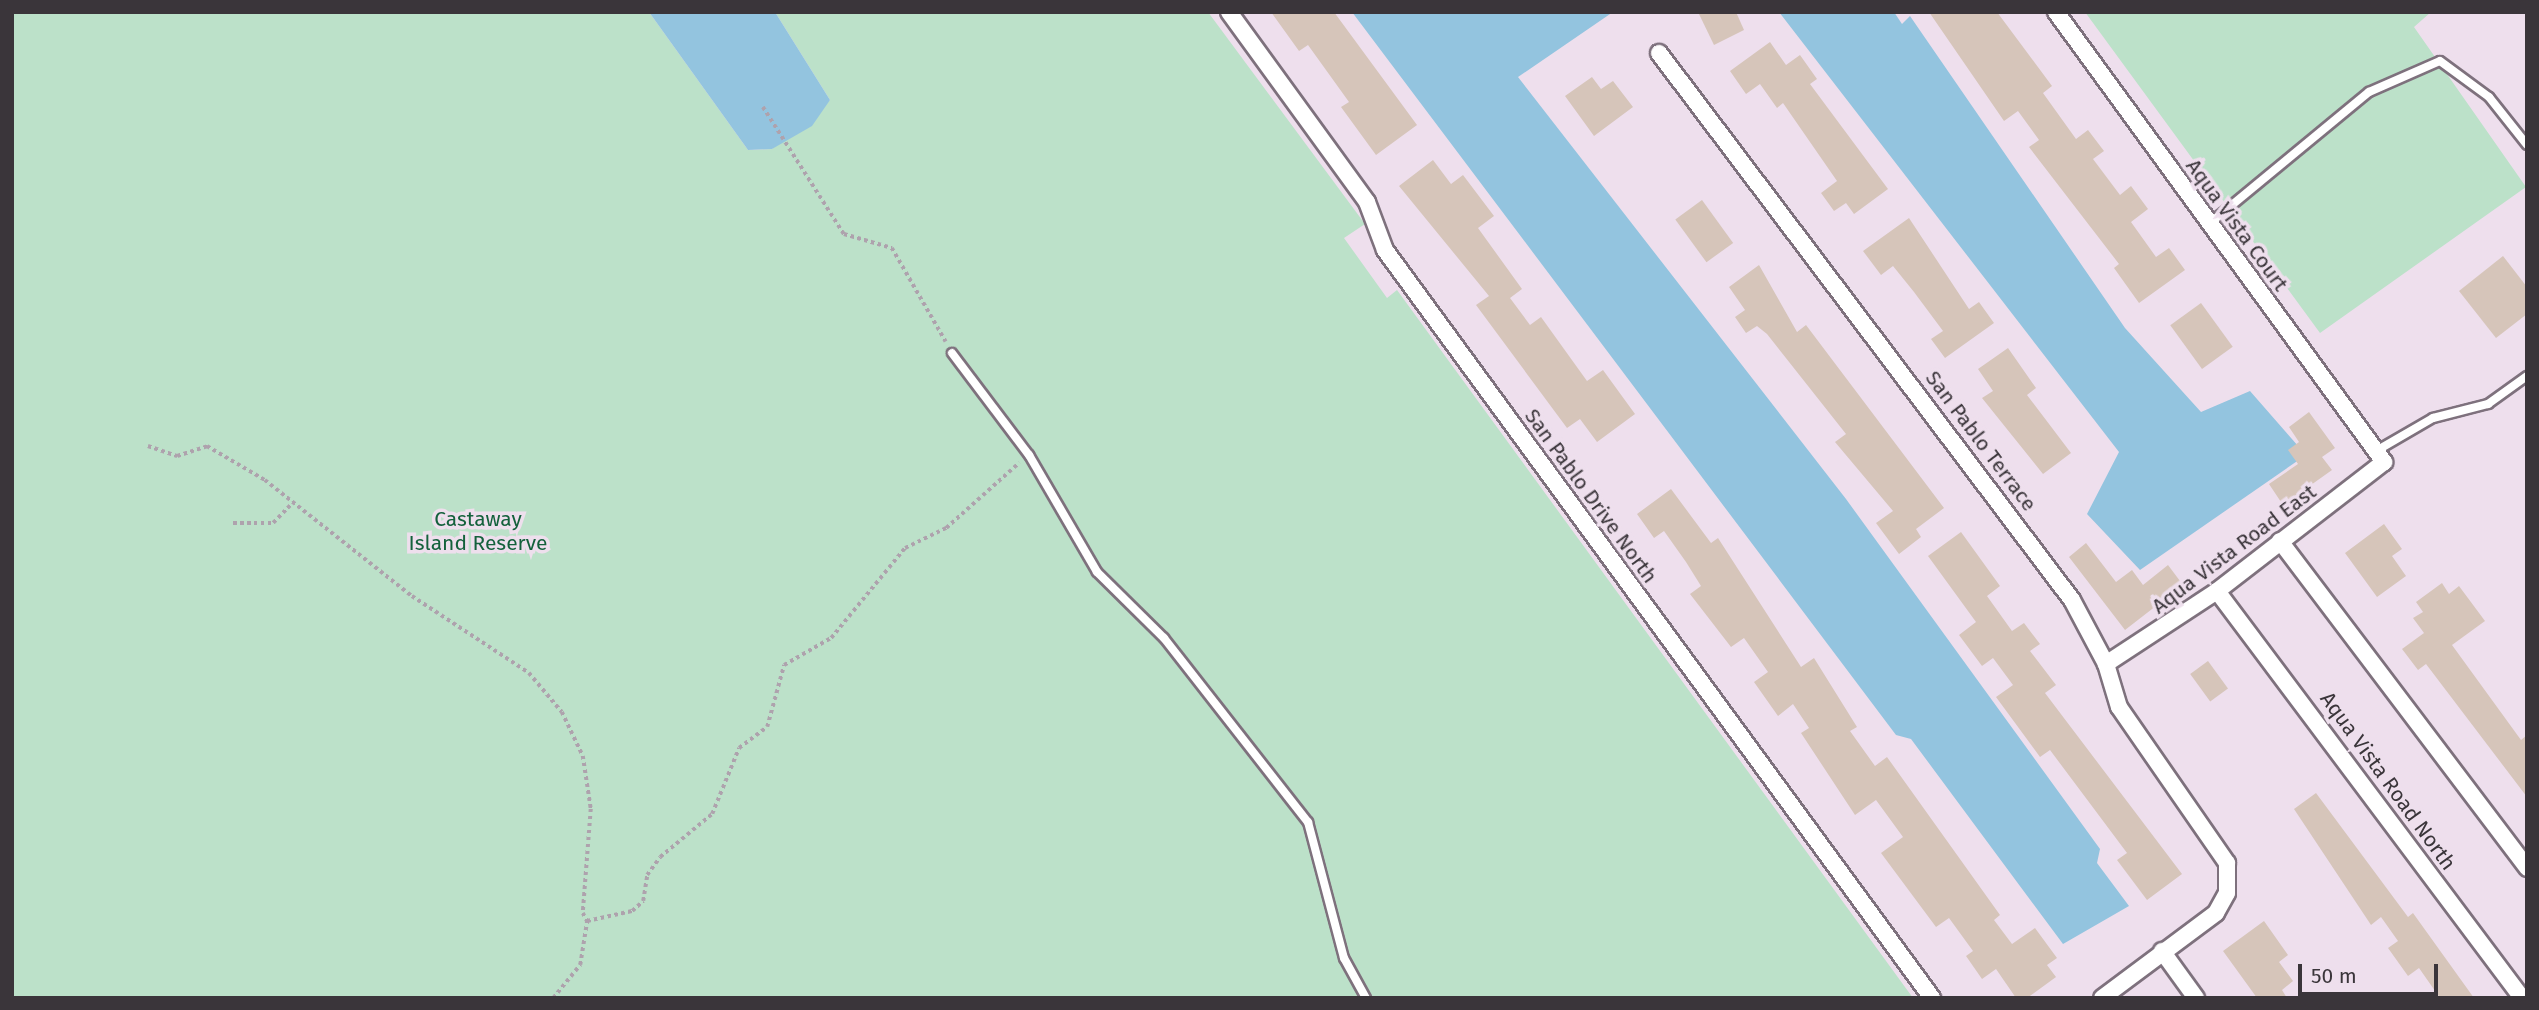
<!DOCTYPE html>
<style>
body{margin:0}
#map{position:relative;width:2539px;height:1010px;overflow:hidden;background:#eedfed;font-family:"Fira Sans",sans-serif}
div>[style]{position:absolute}
.green>*{inset:0;background:#bce1c9}
.water>*{inset:0;background:#93c4df}
.building>*{inset:0;background:#d6c5ba;transform-origin:0 0}
.path>*{height:3.5px;margin-top:-1.75px;transform-origin:0;background:repeating-linear-gradient(90deg,#aea2ad 0 3.5px,transparent 0 7px)}
.roads{filter:drop-shadow(2px 0 #7e717d) drop-shadow(-2px 0 #7e717d) drop-shadow(0 2px #7e717d) drop-shadow(0 -2px #7e717d)}
.service>*{height:8px;margin:-4px;padding:0 4px;transform-origin:4px;border-radius:4px;background:#fff}
.minor>*{height:16px;margin:-8px;padding:0 8px;transform-origin:8px;border-radius:8px;background:#fff}
span{translate:-50% -50%;white-space:nowrap;text-align:center;line-height:1.15;-webkit-text-stroke:7px #eedfed;paint-order:stroke}
.street-label{font-size:21px;color:#3a353a}
.park-label{font-size:21px;color:#14613c}
.frame{position:absolute;inset:0;border:14px solid #3a353a;pointer-events:none}
.scale{position:absolute;left:2298px;top:964px;width:140px;height:32px;box-sizing:border-box;border:4px solid #3a353a;border-top:0;padding-left:9px;font-size:21px;line-height:24px;white-space:nowrap;color:#3a353a;-webkit-text-stroke:5px #eedfed;paint-order:stroke}
</style>
<div id="map">
<div class="green">
<div style="clip-path:polygon(12px 12px,649px 12px,748px 150px,772px 149px,830px 100px,775px 12px,1208px 12px,1365px 224px,1344px 238px,1387px 298px,1397px 290px,1913px 998px,12px 998px)"></div>
<div style="clip-path:polygon(2085px 12px,2431px 12px,2414px 27px,2526px 187px,2320px 333px)"></div>
</div>
<div class="water">
<div style="clip-path:polygon(649px 12px,775px 12px,830px 100px,812px 126px,772px 149px,748px 150px)"></div>
<div style="clip-path:polygon(1352px 12px,1613px 12px,1518px 77px,1846px 499px,2100px 849px,2097px 863px,2129px 906px,2063px 944px,1911px 739px,1896px 735px)"></div>
<div style="clip-path:polygon(1779px 12px,1894px 12px,1902px 24px,1910px 16px,2125px 328px,2201px 412px,2250px 391px,2306px 455px,2140px 570px,2087px 514px,2119px 452px)"></div>
</div>
<div class="building">
<div style="clip-path:polygon(1271px 12px,1334px 12px,1417px 125px,1376px 155px,1341px 107px,1349px 102px,1308px 45px,1299px 51px)"></div>
<div style="clip-path:polygon(1698px 12px,1736px 12px,1744px 30px,1714px 45px)"></div>
<div style="clip-path:polygon(1929px 12px,1997px 12px,2052px 86px,2043px 93px,2076px 139px,2088px 130px,2104px 151px,2093px 159px,2120px 195px,2131px 186px,2148px 209px,2131px 222px,2156px 257px,2169px 248px,2185px 270px,2139px 303px,2114px 268px,2119px 264px,2029px 147px,2039px 140px,2018px 111px,2004px 121px)"></div>
<div style="clip-path:polygon(1770px 42px,1786px 65px,1800px 55px,1817px 79px,1810px 84px,1888px 189px,1854px 214px,1846px 203px,1834px 211px,1821px 193px,1837px 181px,1783px 103px,1777px 108px,1760px 84px,1746px 94px,1730px 71px)"></div>
<div style="clip-path:polygon(1592px 77px,1601px 89px,1613px 81px,1633px 107px,1594px 136px,1565px 96px)"></div>
<div style="clip-path:polygon(1433px 160px,1451px 184px,1463px 175px,1494px 216px,1478px 228px,1522px 289px,1510px 298px,1530px 325px,1541px 317px,1587px 381px,1603px 370px,1635px 414px,1597px 442px,1580px 419px,1567px 428px,1476px 305px,1489px 296px,1399px 186px)"></div>
<div style="left:1702px;top:200px;width:53px;height:33px;rotate:54deg"></div>
<div style="clip-path:polygon(1909px 218px,1969px 309px,1979px 302px,1994px 323px,1945px 358px,1931px 339px,1943px 331px,1914px 292px,1893px 266px,1881px 275px,1863px 251px)"></div>
<div style="clip-path:polygon(2503px 256px,2527px 287px,2527px 314px,2496px 338px,2459px 291px)"></div>
<div style="clip-path:polygon(1759px 265px,1797px 332px,1806px 325px,1944px 508px,1916px 529px,1921px 537px,1899px 554px,1876px 523px,1893px 511px,1835px 442px,1846px 434px,1767px 334px,1757px 326px,1746px 333px,1735px 317px,1745px 310px,1729px 287px)"></div>
<div style="left:2201px;top:303px;width:54px;height:38px;rotate:54deg"></div>
<div style="clip-path:polygon(2008px 348px,2036px 388px,2027px 395px,2071px 453px,2043px 474px,1982px 398px,1993px 391px,1978px 369px)"></div>
<div style="clip-path:polygon(2309px 412px,2335px 448px,2322px 457px,2332px 470px,2283px 505px,2269px 484px,2298px 464px,2288px 450px,2299px 442px,2289px 427px)"></div>
<div style="clip-path:polygon(1671px 489px,1711px 543px,1718px 538px,1801px 667px,1814px 658px,1857px 727px,1850px 731px,1875px 766px,1887px 757px,2000px 915px,1994px 920px,2012px 944px,2035px 928px,2057px 958px,2047px 965px,2056px 977px,2027px 998px,2016px 998px,1996px 969px,1982px 979px,1966px 956px,1973px 951px,1949px 918px,1936px 927px,1881px 853px,1903px 837px,1876px 800px,1855px 815px,1801px 733px,1809px 728px,1793px 704px,1778px 716px,1754px 682px,1768px 672px,1744px 638px,1731px 647px,1690px 594px,1701px 586px,1686px 562px,1664px 531px,1654px 538px,1637px 514px)"></div>
<div style="clip-path:polygon(2384px 524px,2402px 549px,2392px 556px,2406px 576px,2377px 597px,2345px 553px)"></div>
<div style="clip-path:polygon(1961px 532px,2000px 586px,1987px 596px,2012px 631px,2024px 623px,2040px 644px,2030px 651px,2056px 685px,2045px 693px,2182px 874px,2147px 900px,2117px 860px,2127px 853px,2050px 750px,2040px 757px,1996px 697px,2013px 685px,1993px 658px,1982px 666px,1959px 635px,1976px 622px,1928px 556px)"></div>
<div style="clip-path:polygon(2086px 543px,2116px 582px,2132px 570px,2143px 585px,2168px 565px,2183px 585px,2125px 630px,2069px 557px)"></div>
<div style="clip-path:polygon(2442px 583px,2449px 594px,2459px 586px,2485px 621px,2452px 645px,2521px 740px,2527px 735px,2527px 797px,2426px 664px,2418px 670px,2402px 649px,2424px 633px,2413px 618px,2423px 612px,2416px 602px)"></div>
<div style="left:2208px;top:661px;width:34px;height:22px;rotate:54deg"></div>
<div style="clip-path:polygon(2316px 793px,2408px 917px,2413px 913px,2474px 998px,2440px 998px,2419px 968px,2408px 976px,2388px 948px,2398px 941px,2381px 917px,2371px 925px,2294px 809px)"></div>
<div style="clip-path:polygon(2264px 921px,2288px 955px,2279px 962px,2293px 981px,2282px 990px,2287px 998px,2257px 998px,2223px 951px)"></div>
</div>
<div class="path">
<div style="left:763px;top:107px;width:151px;rotate:57.5deg"></div>
<div style="left:844px;top:234px;width:50px;rotate:16.3deg"></div>
<div style="left:892px;top:248px;width:108px;rotate:60.1deg"></div>
<div style="left:148px;top:446px;width:31px;rotate:19deg"></div>
<div style="left:177px;top:456px;width:32px;rotate:-18deg"></div>
<div style="left:207px;top:446px;width:67px;rotate:30.4deg"></div>
<div style="left:265px;top:480px;width:187px;rotate:38.3deg"></div>
<div style="left:412px;top:596px;width:140px;rotate:33.3deg"></div>
<div style="left:529px;top:673px;width:51px;rotate:49.8deg"></div>
<div style="left:562px;top:712px;width:49px;rotate:64.5deg"></div>
<div style="left:583px;top:756px;width:54px;rotate:81.4deg"></div>
<div style="left:591px;top:809px;width:104px;rotate:94.4deg"></div>
<div style="left:583px;top:913px;width:9px;rotate:63deg"></div>
<div style="left:233px;top:523px;width:40px"></div>
<div style="left:273px;top:523px;width:28px;rotate:-46deg"></div>
<div style="left:553px;top:998px;width:43px;rotate:-50.7deg"></div>
<div style="left:580px;top:965px;width:45px;rotate:-81deg"></div>
<div style="left:587px;top:921px;width:46px;rotate:-12.5deg"></div>
<div style="left:632px;top:911px;width:15px;rotate:-42deg"></div>
<div style="left:643px;top:901px;width:26px;rotate:-81deg"></div>
<div style="left:647px;top:875px;width:22px;rotate:-54deg"></div>
<div style="left:660px;top:857px;width:67px;rotate:-39.6deg"></div>
<div style="left:712px;top:814px;width:71px;rotate:-67.8deg"></div>
<div style="left:739px;top:748px;width:35px;rotate:-37deg"></div>
<div style="left:767px;top:727px;width:64px;rotate:-74.7deg"></div>
<div style="left:784px;top:665px;width:54px;rotate:-29.9deg"></div>
<div style="left:831px;top:638px;width:117px;rotate:-50.6deg"></div>
<div style="left:905px;top:548px;width:46px;rotate:-26deg"></div>
<div style="left:946px;top:528px;width:98px;rotate:-41.7deg"></div>
</div>
<div class="roads">
<div class="service">
<div style="left:2210px;top:223px;width:206px;rotate:-39.5deg"></div>
<div style="left:2369px;top:92px;width:77px;rotate:-23.6deg"></div>
<div style="left:2440px;top:61px;width:61px;rotate:36.3deg"></div>
<div style="left:2489px;top:97px;width:61px;rotate:51.6deg"></div>
<div style="left:952px;top:353px;width:128px;rotate:53deg"></div>
<div style="left:1029px;top:455px;width:135px;rotate:59.8deg"></div>
<div style="left:1097px;top:572px;width:94px;rotate:44.6deg"></div>
<div style="left:1164px;top:638px;width:234px;rotate:52deg"></div>
<div style="left:1308px;top:822px;width:141px;rotate:75.2deg"></div>
<div style="left:1344px;top:958px;width:46px;rotate:61.2deg"></div>
<div style="left:2376px;top:451px;width:66px;rotate:-30.1deg"></div>
<div style="left:2433px;top:418px;width:57px;rotate:-14.3deg"></div>
<div style="left:2488px;top:404px;width:48px;rotate:-35.7deg"></div>
</div>
<div class="minor">
<div style="left:1229px;top:12px;width:235px;rotate:54deg"></div>
<div style="left:1367px;top:202px;width:51px;rotate:69.4deg"></div>
<div style="left:1385px;top:250px;width:927px;rotate:53.82deg"></div>
<div style="left:2056px;top:12px;width:557px;rotate:53.91deg"></div>
<div style="left:2384px;top:462px;width:211px;rotate:142.3deg"></div>
<div style="left:2217px;top:591px;width:133px;rotate:146.7deg"></div>
<div style="left:1659px;top:53px;width:685px;rotate:52.95deg"></div>
<div style="left:2072px;top:600px;width:72px;rotate:62deg"></div>
<div style="left:2106px;top:664px;width:45px;rotate:73.2deg"></div>
<div style="left:2119px;top:707px;width:190px;rotate:55.3deg"></div>
<div style="left:2227px;top:863px;width:30px;rotate:90deg"></div>
<div style="left:2227px;top:893px;width:23px;rotate:119deg"></div>
<div style="left:2216px;top:913px;width:142px;rotate:143.3deg"></div>
<div style="left:2280px;top:541px;width:410px;rotate:52.9deg"></div>
<div style="left:2217px;top:591px;width:509px;rotate:53.15deg"></div>
<div style="left:2162px;top:951px;width:58px;rotate:54.1deg"></div>
</div>
</div>
<div class="street-label">
<span style="left:2237px;top:225px;rotate:54deg">Aqua Vista Court</span>
<span style="left:1981px;top:441px;rotate:53deg">San Pablo Terrace</span>
<span style="left:1591px;top:496px;rotate:54deg">San Pablo Drive North</span>
<span style="left:2234px;top:549px;rotate:-37deg">Aqua Vista Road East</span>
<span style="left:2388px;top:781px;rotate:54deg">Aqua Vista Road North</span>
</div>
<div class="park-label">
<span style="left:478px;top:531px">Castaway<br>Island Reserve</span>
</div>
<div class="frame"></div>
<div class="scale">50 m</div>
</div>
